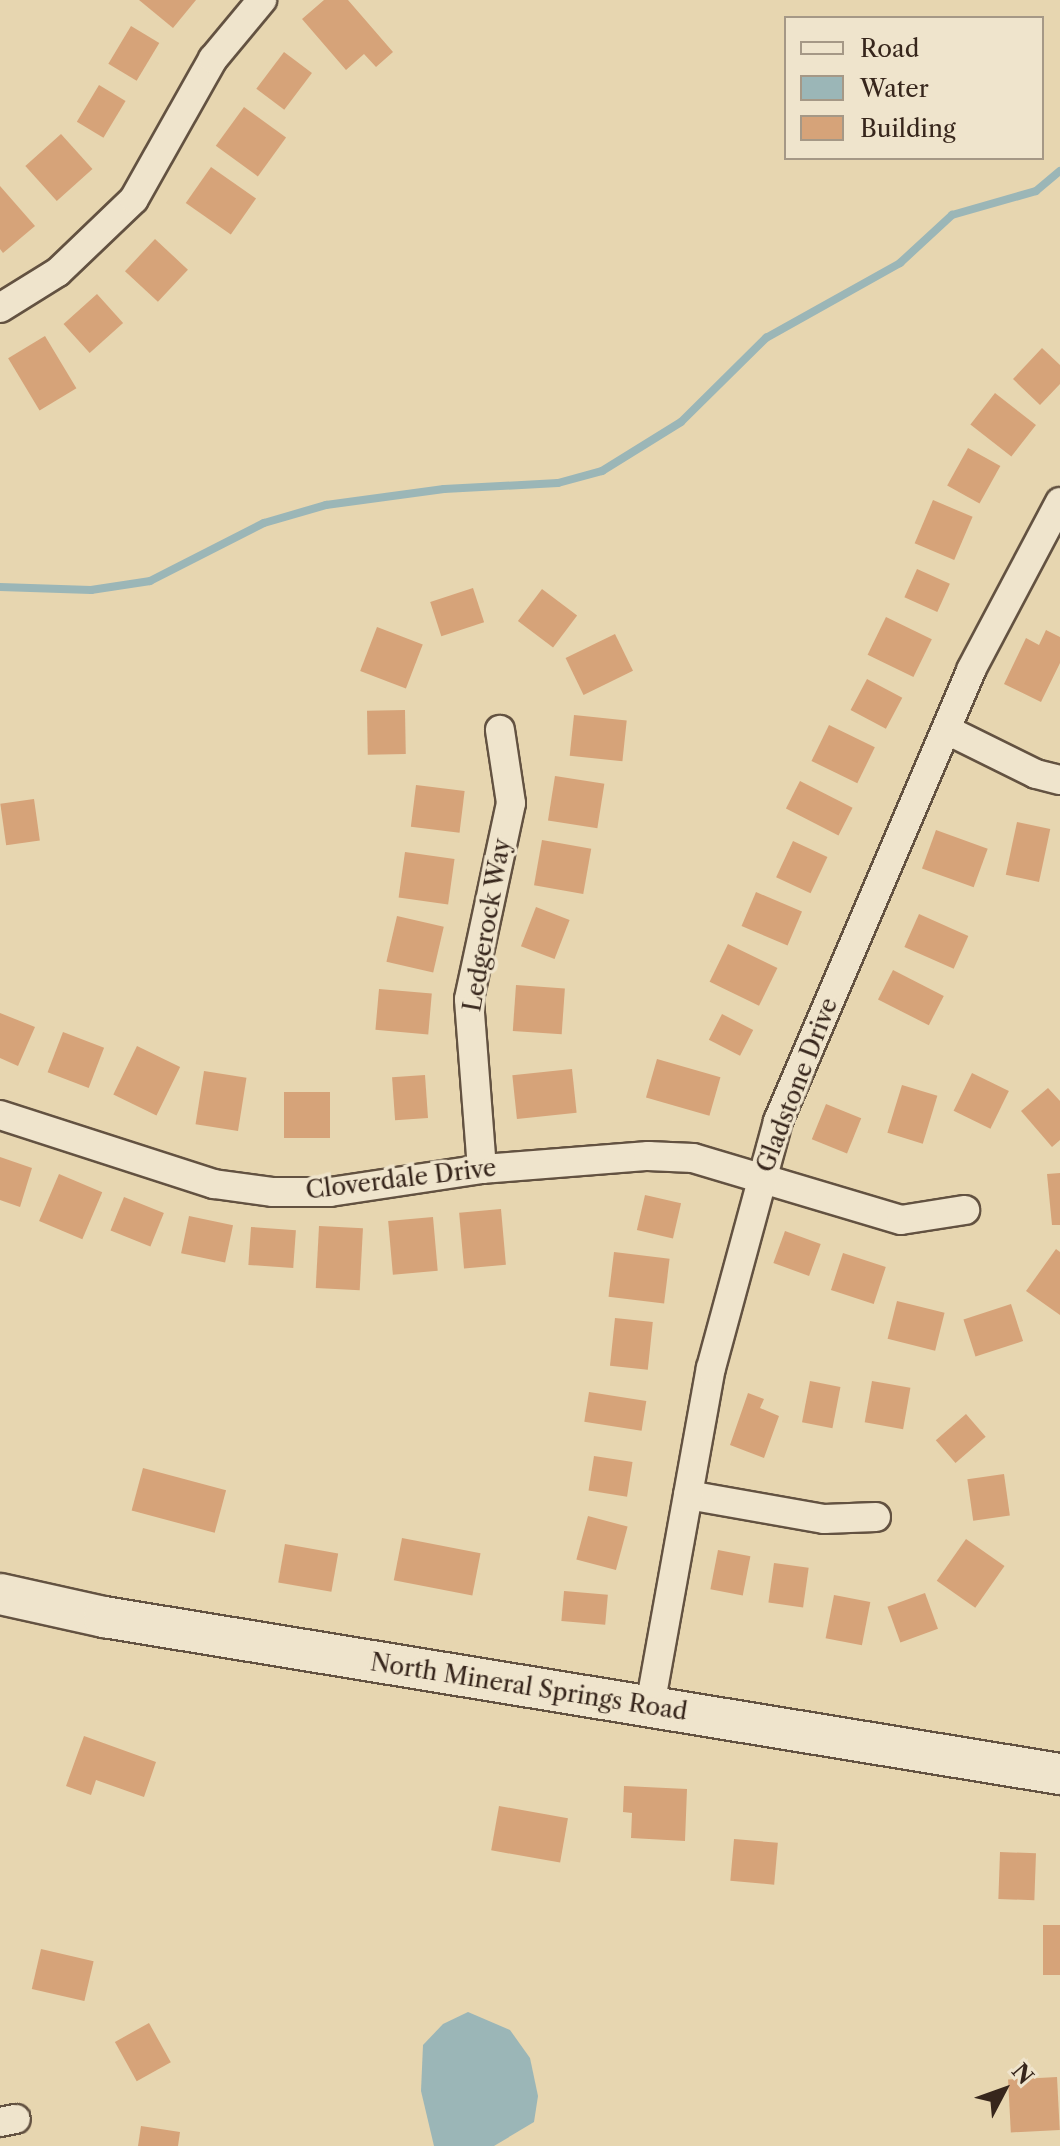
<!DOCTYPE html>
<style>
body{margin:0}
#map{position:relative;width:1060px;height:2146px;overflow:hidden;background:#e7d6b0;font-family:"Libre Caslon Text",serif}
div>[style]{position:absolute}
.water>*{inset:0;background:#9bb6b7}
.stream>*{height:8px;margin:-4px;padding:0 4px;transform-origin:4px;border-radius:4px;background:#9bb6b7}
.building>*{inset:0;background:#d6a379;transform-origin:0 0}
.roads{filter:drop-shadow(2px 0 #635241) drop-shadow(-2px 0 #635241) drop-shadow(0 2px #635241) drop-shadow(0 -2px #635241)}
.street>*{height:28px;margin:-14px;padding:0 14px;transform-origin:14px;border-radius:14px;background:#efe4cc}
.secondary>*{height:40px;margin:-20px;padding:0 20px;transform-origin:20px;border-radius:20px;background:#efe4cc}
span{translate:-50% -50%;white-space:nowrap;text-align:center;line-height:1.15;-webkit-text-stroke:7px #efe4cc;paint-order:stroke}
.street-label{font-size:24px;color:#37261c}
.legend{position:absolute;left:784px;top:16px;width:260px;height:144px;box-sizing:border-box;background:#efe4cc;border:2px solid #a59886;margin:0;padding:10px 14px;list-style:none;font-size:24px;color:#37261c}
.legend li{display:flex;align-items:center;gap:16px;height:40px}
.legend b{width:40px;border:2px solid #a59886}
.north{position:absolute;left:964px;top:2050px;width:80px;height:80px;-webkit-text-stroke:6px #efe4cc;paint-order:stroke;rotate:49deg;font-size:22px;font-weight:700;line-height:32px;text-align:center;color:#37261c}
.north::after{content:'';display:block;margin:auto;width:28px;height:36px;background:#37261c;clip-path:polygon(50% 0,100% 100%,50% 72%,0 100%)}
</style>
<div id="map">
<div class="water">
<div style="clip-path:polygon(468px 2012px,510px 2030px,530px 2058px,538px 2096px,534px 2122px,494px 2146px,434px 2146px,421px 2091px,423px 2045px,443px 2024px)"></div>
</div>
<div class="stream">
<div style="left:0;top:587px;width:91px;rotate:1.9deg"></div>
<div style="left:91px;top:590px;width:60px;rotate:-8.7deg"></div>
<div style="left:150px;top:581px;width:128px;rotate:-27deg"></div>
<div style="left:264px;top:523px;width:65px;rotate:-16.2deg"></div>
<div style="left:326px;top:505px;width:119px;rotate:-7.7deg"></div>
<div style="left:444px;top:489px;width:114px;rotate:-3deg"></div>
<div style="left:558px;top:483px;width:46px;rotate:-15.3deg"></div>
<div style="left:602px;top:471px;width:93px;rotate:-31.8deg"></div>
<div style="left:681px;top:422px;width:120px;rotate:-44.7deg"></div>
<div style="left:766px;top:338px;width:154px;rotate:-29.2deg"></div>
<div style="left:900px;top:263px;width:71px;rotate:-42.7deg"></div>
<div style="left:952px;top:215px;width:87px;rotate:-15.9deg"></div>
<div style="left:1036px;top:191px;width:31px;rotate:-40deg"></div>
</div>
<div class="building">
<div style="clip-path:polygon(139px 0,196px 0,173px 28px)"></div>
<div style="clip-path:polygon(324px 0,348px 0,393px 52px,376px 67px,364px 54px,346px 70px,302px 19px)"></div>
<div style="left:131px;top:26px;width:33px;height:44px;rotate:31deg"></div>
<div style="left:284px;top:52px;width:35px;height:46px;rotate:37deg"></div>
<div style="left:99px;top:85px;width:31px;height:43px;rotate:31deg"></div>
<div style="left:244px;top:107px;width:52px;height:48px;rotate:36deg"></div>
<div style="left:61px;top:134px;width:47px;height:48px;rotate:48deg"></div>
<div style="left:211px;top:167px;width:55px;height:44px;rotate:35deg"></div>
<div style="clip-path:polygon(0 186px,35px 226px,3px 253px,0 249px)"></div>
<div style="left:155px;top:239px;width:45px;height:44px;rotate:43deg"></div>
<div style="left:97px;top:294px;width:39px;height:45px;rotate:48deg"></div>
<div style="left:45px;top:336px;width:61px;height:43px;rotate:59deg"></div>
<div style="clip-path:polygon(1042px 348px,1060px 365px,1060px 384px,1040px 405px,1013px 379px)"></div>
<div style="left:995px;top:393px;width:52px;height:40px;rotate:38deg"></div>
<div style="left:968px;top:448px;width:37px;height:43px;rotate:29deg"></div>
<div style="left:933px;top:500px;width:43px;height:47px;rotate:23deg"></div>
<div style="left:917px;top:569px;width:36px;height:31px;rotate:24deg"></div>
<div style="left:473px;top:588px;width:36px;height:45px;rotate:72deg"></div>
<div style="left:542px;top:589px;width:44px;height:40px;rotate:37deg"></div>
<div style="left:886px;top:617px;width:51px;height:42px;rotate:26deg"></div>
<div style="left:377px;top:627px;width:49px;height:47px;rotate:21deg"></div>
<div style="clip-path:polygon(1046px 630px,1060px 637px,1060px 663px,1041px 702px,1004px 684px,1026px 638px,1039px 645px)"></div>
<div style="left:615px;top:634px;width:41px;height:55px;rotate:64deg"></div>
<div style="left:867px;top:679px;width:40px;height:35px;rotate:28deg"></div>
<div style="left:405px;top:710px;width:44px;height:38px;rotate:89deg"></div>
<div style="left:574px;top:715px;width:53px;height:41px;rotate:6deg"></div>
<div style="left:829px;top:725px;width:51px;height:40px;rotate:26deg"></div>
<div style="left:555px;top:776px;width:50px;height:45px;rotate:9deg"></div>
<div style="left:800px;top:781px;width:59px;height:31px;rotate:27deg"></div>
<div style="left:416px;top:785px;width:49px;height:42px;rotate:7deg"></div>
<div style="left:34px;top:799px;width:42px;height:34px;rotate:82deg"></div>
<div style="left:1017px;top:822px;width:34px;height:54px;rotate:12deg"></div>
<div style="left:936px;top:830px;width:55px;height:41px;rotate:20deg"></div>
<div style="left:542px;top:840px;width:50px;height:46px;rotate:10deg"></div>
<div style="left:793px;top:841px;width:38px;height:40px;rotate:25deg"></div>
<div style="left:405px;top:852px;width:50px;height:46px;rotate:8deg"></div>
<div style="left:756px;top:892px;width:50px;height:37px;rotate:23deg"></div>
<div style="left:536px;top:907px;width:36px;height:42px;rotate:21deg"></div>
<div style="left:919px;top:914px;width:54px;height:36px;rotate:24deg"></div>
<div style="left:397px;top:916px;width:48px;height:47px;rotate:13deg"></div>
<div style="left:728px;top:944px;width:55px;height:42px;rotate:26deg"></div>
<div style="left:893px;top:970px;width:57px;height:33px;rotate:27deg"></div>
<div style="left:516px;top:985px;width:49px;height:46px;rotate:4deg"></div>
<div style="left:379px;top:989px;width:53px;height:41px;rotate:5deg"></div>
<div style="clip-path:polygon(0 1013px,35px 1027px,18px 1066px,0 1058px)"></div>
<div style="left:722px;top:1014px;width:35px;height:29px;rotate:27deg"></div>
<div style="left:63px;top:1032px;width:44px;height:43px;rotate:21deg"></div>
<div style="left:137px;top:1046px;width:48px;height:54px;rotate:26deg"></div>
<div style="left:657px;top:1059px;width:66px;height:40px;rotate:16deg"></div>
<div style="left:572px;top:1069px;width:44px;height:60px;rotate:84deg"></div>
<div style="left:204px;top:1071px;width:43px;height:54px;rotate:9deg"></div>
<div style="left:972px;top:1073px;width:41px;height:42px;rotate:26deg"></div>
<div style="left:425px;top:1075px;width:43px;height:33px;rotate:86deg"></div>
<div style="left:902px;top:1085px;width:37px;height:50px;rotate:17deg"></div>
<div style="clip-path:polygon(1048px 1088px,1060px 1101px,1060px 1140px,1052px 1147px,1021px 1111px)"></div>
<div style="left:284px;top:1092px;width:46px;height:46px"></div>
<div style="left:826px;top:1104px;width:38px;height:38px;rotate:22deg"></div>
<div style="clip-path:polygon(0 1157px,32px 1168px,20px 1207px,0 1200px)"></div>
<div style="clip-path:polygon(1060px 1173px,1060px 1225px,1052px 1225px,1047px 1174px)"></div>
<div style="left:59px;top:1174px;width:47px;height:51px;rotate:23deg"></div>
<div style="left:645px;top:1195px;width:37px;height:36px;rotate:13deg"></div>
<div style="left:124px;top:1197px;width:43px;height:36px;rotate:22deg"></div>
<div style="left:501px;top:1209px;width:56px;height:42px;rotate:85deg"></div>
<div style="left:189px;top:1216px;width:45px;height:38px;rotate:12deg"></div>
<div style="left:433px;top:1217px;width:54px;height:45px;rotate:85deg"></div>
<div style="left:319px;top:1226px;width:44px;height:62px;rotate:3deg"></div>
<div style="left:251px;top:1227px;width:45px;height:38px;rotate:4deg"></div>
<div style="left:785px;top:1231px;width:38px;height:34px;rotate:20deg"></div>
<div style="clip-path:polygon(1056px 1249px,1060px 1252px,1060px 1315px,1026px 1291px)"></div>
<div style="left:614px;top:1252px;width:56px;height:45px;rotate:7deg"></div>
<div style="left:843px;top:1253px;width:45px;height:39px;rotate:18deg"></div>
<div style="left:897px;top:1301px;width:49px;height:39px;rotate:14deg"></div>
<div style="left:1011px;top:1304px;width:39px;height:50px;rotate:72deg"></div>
<div style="left:615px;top:1318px;width:38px;height:48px;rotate:6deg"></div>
<div style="left:810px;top:1381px;width:31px;height:42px;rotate:11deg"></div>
<div style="left:872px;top:1381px;width:39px;height:42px;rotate:10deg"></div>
<div style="left:589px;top:1392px;width:58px;height:30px;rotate:9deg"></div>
<div style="clip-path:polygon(748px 1393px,764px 1399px,760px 1408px,779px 1416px,764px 1458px,730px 1445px)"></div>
<div style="left:966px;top:1414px;width:30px;height:40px;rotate:49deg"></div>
<div style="left:594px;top:1456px;width:39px;height:35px;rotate:9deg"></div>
<div style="left:143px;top:1468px;width:86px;height:44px;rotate:15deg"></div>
<div style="left:1004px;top:1474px;width:42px;height:37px;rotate:82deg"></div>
<div style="left:588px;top:1516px;width:41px;height:45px;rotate:15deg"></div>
<div style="left:402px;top:1538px;width:80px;height:43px;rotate:11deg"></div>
<div style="left:966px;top:1539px;width:47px;height:51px;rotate:35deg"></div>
<div style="left:285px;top:1544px;width:54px;height:39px;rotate:10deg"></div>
<div style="left:718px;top:1550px;width:33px;height:40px;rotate:11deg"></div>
<div style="left:774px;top:1563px;width:35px;height:40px;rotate:8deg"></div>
<div style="left:564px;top:1591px;width:44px;height:30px;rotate:5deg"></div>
<div style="left:925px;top:1593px;width:38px;height:40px;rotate:70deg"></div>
<div style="left:834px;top:1595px;width:37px;height:44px;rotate:11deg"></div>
<div style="clip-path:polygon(84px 1736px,156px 1762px,144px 1797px,96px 1780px,91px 1795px,66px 1786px)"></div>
<div style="clip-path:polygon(624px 1786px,687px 1789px,685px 1841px,631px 1838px,632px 1813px,623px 1812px)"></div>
<div style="left:499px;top:1806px;width:70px;height:45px;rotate:10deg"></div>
<div style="left:734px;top:1839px;width:44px;height:42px;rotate:5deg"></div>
<div style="left:1000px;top:1852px;width:36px;height:47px;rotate:2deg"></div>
<div style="left:1043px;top:1925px;width:17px;height:50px"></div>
<div style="left:41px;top:1949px;width:54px;height:41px;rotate:13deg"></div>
<div style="left:149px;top:2023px;width:45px;height:39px;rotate:61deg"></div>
<div style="left:1057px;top:2077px;width:53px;height:49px;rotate:87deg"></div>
<div style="clip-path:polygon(141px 2126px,180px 2132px,178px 2146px,138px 2146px)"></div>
</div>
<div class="roads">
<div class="street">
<div style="left:0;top:308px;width:68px;rotate:-31.8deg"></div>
<div style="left:58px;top:272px;width:105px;rotate:-43.8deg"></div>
<div style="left:134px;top:199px;width:161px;rotate:-60.6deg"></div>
<div style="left:213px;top:59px;width:77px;rotate:-50.3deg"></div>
<div style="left:949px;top:731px;width:97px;rotate:26.3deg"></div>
<div style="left:1036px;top:774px;width:25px;rotate:14deg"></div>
<div style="left:0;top:1115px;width:225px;rotate:17.9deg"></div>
<div style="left:214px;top:1184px;width:60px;rotate:7.7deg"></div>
<div style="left:273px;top:1192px;width:57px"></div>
<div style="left:330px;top:1192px;width:154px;rotate:-8.6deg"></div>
<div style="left:482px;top:1169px;width:167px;rotate:-4.5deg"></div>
<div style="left:648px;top:1156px;width:45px;rotate:2.5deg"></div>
<div style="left:693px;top:1158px;width:217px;rotate:16.6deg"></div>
<div style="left:901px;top:1220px;width:65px;rotate:-8.9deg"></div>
<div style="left:482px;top:1169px;width:170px;rotate:-94.4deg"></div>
<div style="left:469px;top:999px;width:200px;rotate:-77.9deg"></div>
<div style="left:511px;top:803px;width:74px;rotate:-98.6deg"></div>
<div style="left:688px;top:1495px;width:138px;rotate:10deg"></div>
<div style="left:824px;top:1519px;width:52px;rotate:-2.2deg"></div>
<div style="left:650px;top:1706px;width:343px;rotate:-79.8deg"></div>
<div style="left:711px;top:1368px;width:256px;rotate:-74.8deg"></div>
<div style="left:778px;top:1121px;width:491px;rotate:-66.8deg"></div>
<div style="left:971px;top:670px;width:190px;rotate:-62.1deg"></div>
<div style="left:0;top:2122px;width:16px;rotate:-11deg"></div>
</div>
<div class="secondary">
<div style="left:0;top:1594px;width:107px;rotate:12.5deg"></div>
<div style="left:104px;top:1617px;width:969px;rotate:9.33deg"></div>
</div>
</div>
<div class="street-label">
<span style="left:487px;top:925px;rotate:-80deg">Ledgerock Way</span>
<span style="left:797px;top:1085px;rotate:-69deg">Gladstone Drive</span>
<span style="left:401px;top:1179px;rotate:-7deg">Cloverdale Drive</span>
<span style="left:529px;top:1687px;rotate:9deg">North Mineral Springs Road</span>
</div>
<ul class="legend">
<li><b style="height:10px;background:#efe4cc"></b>Road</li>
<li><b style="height:22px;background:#9bb6b7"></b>Water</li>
<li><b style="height:22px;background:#d6a379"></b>Building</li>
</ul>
<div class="north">N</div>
</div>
